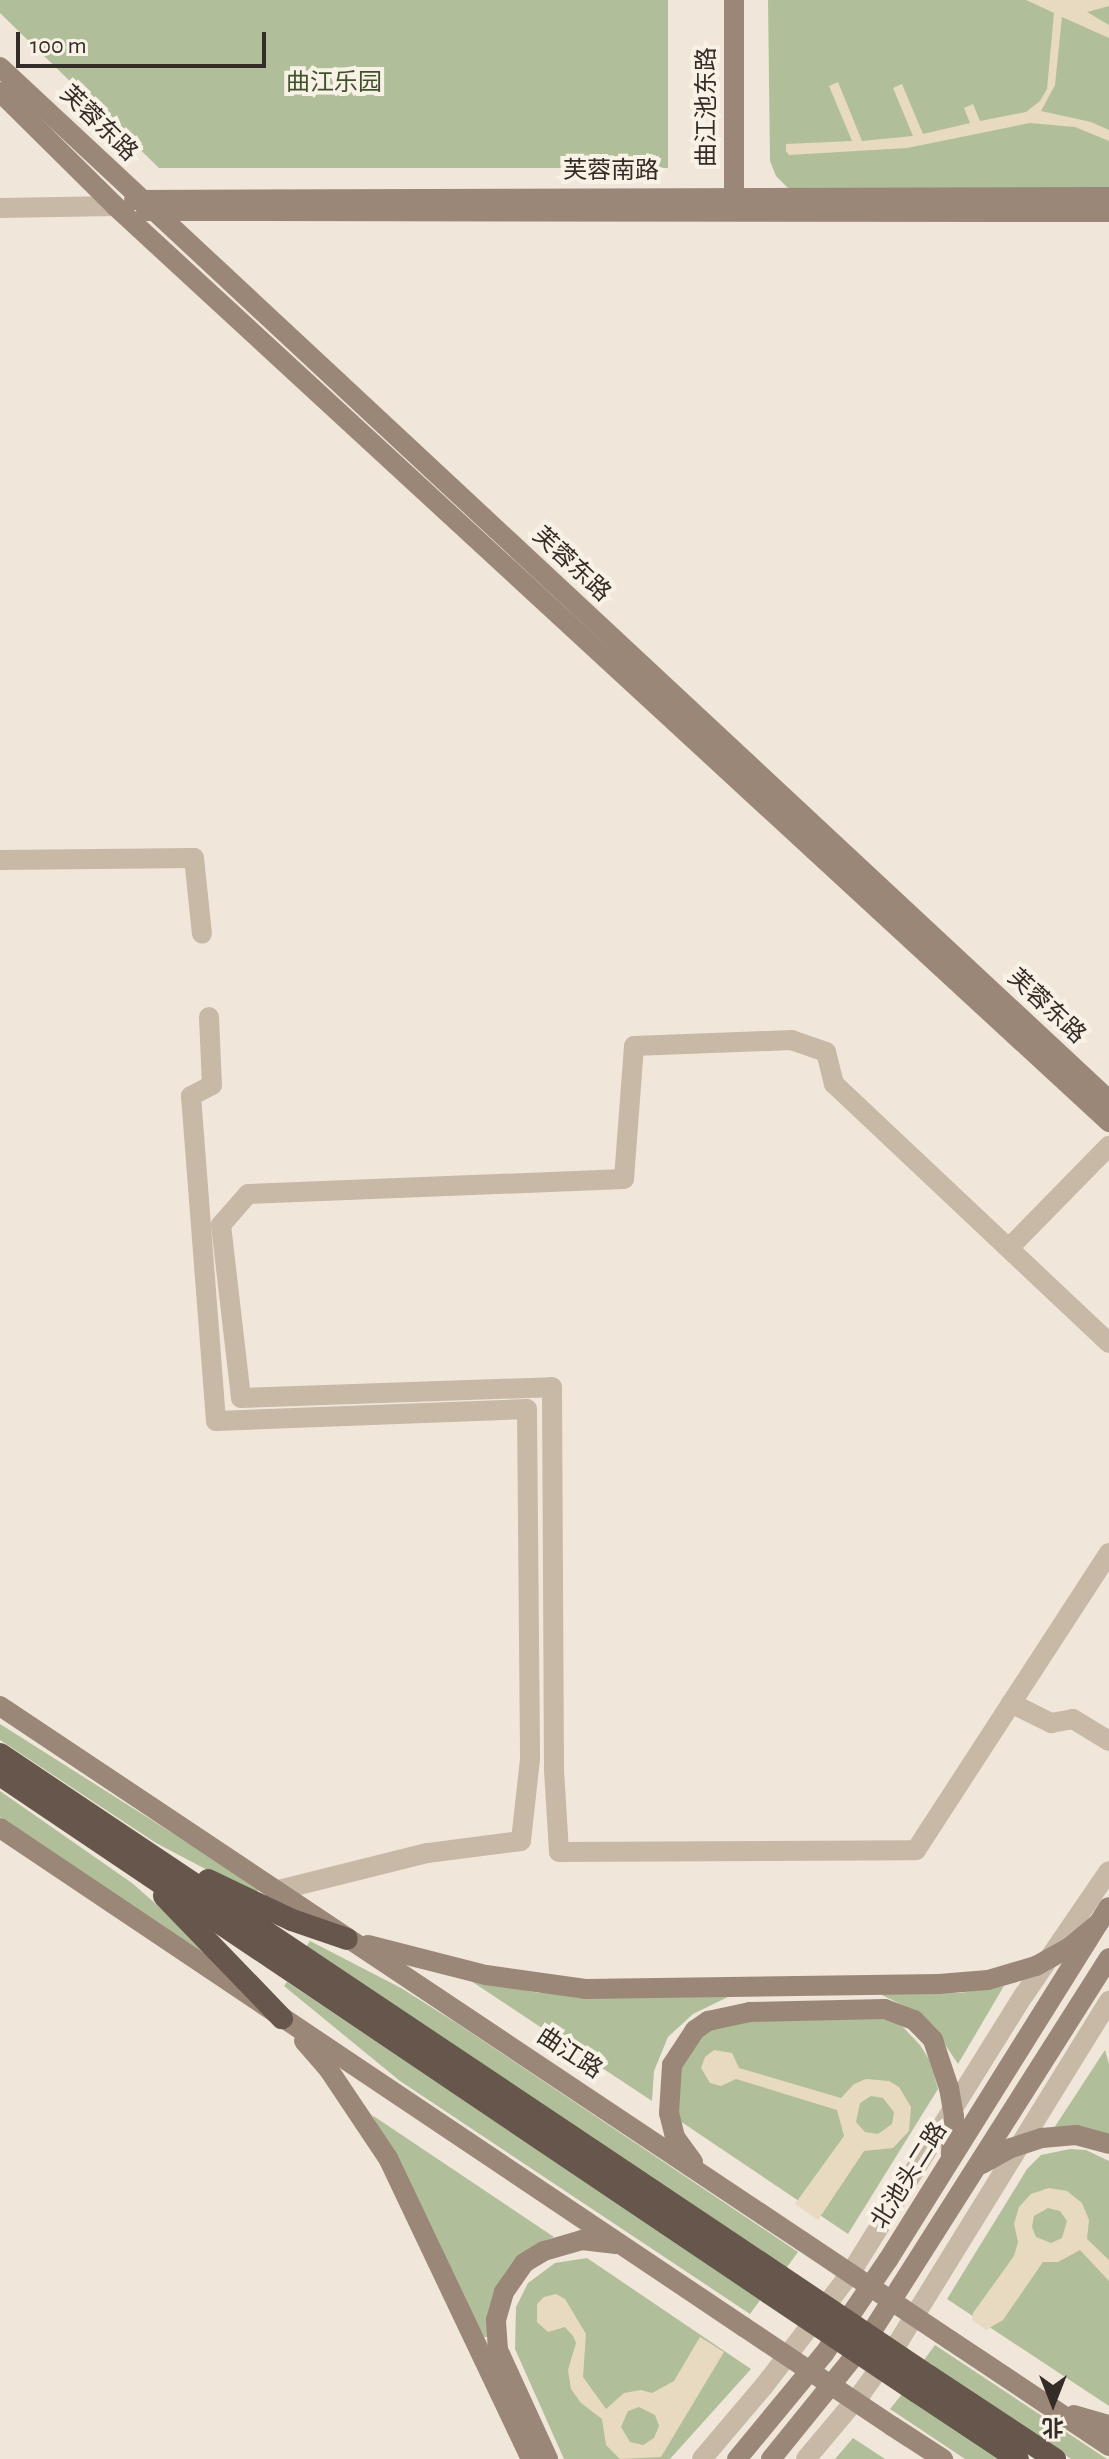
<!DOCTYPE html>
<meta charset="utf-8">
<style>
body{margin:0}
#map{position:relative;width:1109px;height:2459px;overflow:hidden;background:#f0e7da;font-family:"Alegreya Sans","Noto Sans SC",sans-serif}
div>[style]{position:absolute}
.green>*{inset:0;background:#b0bf9a}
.plaza>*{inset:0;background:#e8d9c1}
.minor>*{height:20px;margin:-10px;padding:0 10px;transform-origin:10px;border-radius:10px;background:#c8b8a6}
.tertiary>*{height:20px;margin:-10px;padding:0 10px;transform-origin:10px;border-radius:10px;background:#c8b8a6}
.secondary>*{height:20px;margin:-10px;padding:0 10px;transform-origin:10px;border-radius:10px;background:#9b8778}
.trunk>*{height:22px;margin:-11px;padding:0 11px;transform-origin:11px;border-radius:11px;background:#66564b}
.secondary-bridge>*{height:20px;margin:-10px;padding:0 10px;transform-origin:10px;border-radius:10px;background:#9b8778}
.trunk-bridge>*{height:22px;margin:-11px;padding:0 11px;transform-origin:11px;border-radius:11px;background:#66564b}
span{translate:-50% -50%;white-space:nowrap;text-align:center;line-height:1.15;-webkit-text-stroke:8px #f8f1e6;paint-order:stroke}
.park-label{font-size:24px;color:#41522b}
.street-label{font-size:24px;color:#342c27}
.north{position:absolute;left:1013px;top:2363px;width:80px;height:80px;-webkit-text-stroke:6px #f8f1e6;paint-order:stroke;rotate:180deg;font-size:22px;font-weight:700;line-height:32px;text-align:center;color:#342c27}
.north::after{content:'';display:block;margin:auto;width:28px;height:36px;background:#342c27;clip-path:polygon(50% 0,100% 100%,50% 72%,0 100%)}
.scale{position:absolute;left:16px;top:32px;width:250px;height:36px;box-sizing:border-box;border:4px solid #342c27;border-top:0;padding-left:10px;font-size:24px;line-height:28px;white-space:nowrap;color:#342c27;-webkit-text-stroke:6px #f8f1e6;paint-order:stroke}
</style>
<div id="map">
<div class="green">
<div style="clip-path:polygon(0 0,668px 0,668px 168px,159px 168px,0 13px)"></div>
<div style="clip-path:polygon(768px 0,1109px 0,1109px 192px,794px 191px,787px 187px,776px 176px,770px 161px)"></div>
<div style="clip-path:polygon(0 1724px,259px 1888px,255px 1895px,156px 1843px,0 1740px)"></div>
<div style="clip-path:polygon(0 1791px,132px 1883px,206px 1948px,204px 1953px,0 1817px)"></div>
<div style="clip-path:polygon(310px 1941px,401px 1988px,458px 2024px,798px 2252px,787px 2267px,306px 1947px)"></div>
<div style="clip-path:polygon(468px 1979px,539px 1993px,730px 1996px,693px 2014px,668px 2037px,654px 2071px,652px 2101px)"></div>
<div style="clip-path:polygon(287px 1982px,761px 2299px,750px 2314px,400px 2081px,284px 1986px)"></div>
<div style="clip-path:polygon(1004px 1986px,958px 2064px,936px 2031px,914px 2011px,880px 1994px,960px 1993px)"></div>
<div style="clip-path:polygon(879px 2015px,901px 2025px,920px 2045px,930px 2061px,938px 2089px,848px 2234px,677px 2119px,681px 2057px,699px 2037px,724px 2023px)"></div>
<div style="clip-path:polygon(1105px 2050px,1109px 2064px,1109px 2137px,1054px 2128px)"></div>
<div style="clip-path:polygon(372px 2115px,554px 2237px,534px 2246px,489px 2337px,484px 2337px,464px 2299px)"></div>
<div style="clip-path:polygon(1070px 2149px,1086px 2150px,1109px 2161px,1109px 2406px,947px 2299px,1027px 2169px,1041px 2155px)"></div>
<div style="clip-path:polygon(587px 2258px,751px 2369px,670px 2459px,564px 2459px,515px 2349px,516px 2307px,528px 2283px,555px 2263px)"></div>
<div style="clip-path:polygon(935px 2345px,1107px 2459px,1071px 2459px,924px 2360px)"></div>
<div style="clip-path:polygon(902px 2394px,1000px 2459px,965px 2459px,890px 2409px)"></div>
<div style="clip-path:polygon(853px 2438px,885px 2459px,835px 2459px)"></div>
</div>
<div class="plaza">
<div style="clip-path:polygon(1026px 0,1109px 0,1109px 6px,1087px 12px,1109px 25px,1109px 38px,1062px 17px,1055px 85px,1041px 111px,1091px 122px,1109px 130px,1109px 141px,1075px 127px,1030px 123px,907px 148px,789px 155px,786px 151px,786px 144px,852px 141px,829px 86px,838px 82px,862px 141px,913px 136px,893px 88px,902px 84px,923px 134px,970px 123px,964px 108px,973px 104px,980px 121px,1026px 112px,1040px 101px,1047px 89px,1054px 13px)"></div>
<div style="clip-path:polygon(evenodd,714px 2050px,732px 2053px,739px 2068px,841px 2098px,854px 2084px,866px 2079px,889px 2081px,899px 2087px,911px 2107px,909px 2131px,893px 2148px,864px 2151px,818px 2220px,795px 2204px,844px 2136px,837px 2110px,736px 2079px,721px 2086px,710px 2083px,701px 2068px,705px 2057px,714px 2050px,871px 2096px,883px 2098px,894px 2112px,892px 2124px,878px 2134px,865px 2132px,856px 2122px,860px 2103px,871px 2096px)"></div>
<div style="clip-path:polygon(evenodd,1049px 2188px,1067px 2191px,1082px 2203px,1089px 2220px,1087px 2239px,1109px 2260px,1109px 2281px,1080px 2250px,1058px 2262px,1043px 2262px,1003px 2320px,986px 2330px,972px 2320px,973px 2313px,1014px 2256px,1018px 2242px,1014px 2224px,1019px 2207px,1031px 2194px,1049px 2188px,1048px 2208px,1060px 2211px,1067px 2221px,1062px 2238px,1051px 2243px,1036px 2237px,1032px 2227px,1034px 2216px,1048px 2208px)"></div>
<div style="clip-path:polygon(evenodd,556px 2294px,565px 2299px,586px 2334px,583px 2377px,606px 2409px,624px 2393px,641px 2390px,652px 2393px,674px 2381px,700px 2337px,724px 2352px,661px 2457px,620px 2459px,606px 2445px,602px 2419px,581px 2403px,571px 2389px,568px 2370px,576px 2343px,573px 2336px,565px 2327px,548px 2332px,537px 2322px,537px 2304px,544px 2297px,556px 2294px,639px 2407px,655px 2415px,659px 2426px,654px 2438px,643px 2445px,630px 2442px,621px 2427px,628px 2411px,639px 2407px)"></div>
</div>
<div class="minor">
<div style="left:0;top:208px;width:115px;rotate:-1deg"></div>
<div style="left:0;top:860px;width:194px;rotate:-0.6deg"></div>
<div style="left:194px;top:858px;width:76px;rotate:84deg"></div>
<div style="left:209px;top:1017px;width:68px;rotate:87.5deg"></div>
<div style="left:212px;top:1085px;width:24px;rotate:152deg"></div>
<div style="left:191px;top:1096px;width:326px;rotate:85.6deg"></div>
<div style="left:216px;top:1421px;width:311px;rotate:-2.2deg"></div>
<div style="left:527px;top:1409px;width:350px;rotate:89.5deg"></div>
<div style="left:530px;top:1759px;width:82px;rotate:96.3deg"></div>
<div style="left:521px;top:1841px;width:95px;rotate:172.7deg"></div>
<div style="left:427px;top:1853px;width:157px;rotate:166deg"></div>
<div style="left:1009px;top:1248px;width:143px;rotate:-45.6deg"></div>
<div style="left:1109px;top:1343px;width:378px;rotate:-136.7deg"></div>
<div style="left:834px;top:1084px;width:33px;rotate:-104deg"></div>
<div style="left:826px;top:1052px;width:36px;rotate:-161deg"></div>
<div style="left:792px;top:1040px;width:158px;rotate:177.8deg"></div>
<div style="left:634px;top:1046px;width:133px;rotate:94.3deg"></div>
<div style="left:624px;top:1179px;width:376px;rotate:177.7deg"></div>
<div style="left:248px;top:1194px;width:41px;rotate:131.1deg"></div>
<div style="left:221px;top:1225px;width:174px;rotate:83.4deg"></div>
<div style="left:241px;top:1398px;width:311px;rotate:-2deg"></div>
<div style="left:552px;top:1387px;width:383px;rotate:89.7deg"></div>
<div style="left:554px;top:1770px;width:82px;rotate:86.5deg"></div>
<div style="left:559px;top:1852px;width:357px;rotate:-0.3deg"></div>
<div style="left:916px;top:1850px;width:354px;rotate:-57deg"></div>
<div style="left:1011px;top:1703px;width:45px;rotate:26.6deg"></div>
<div style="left:1051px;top:1723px;width:22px;rotate:-10deg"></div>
<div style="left:1073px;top:1719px;width:42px;rotate:31.4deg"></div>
</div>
<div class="tertiary">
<div style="left:702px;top:2459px;width:96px;rotate:-49.7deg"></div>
<div style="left:764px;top:2386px;width:141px;rotate:-52.5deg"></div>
<div style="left:850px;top:2274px;width:329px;rotate:-58.1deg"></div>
<div style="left:1024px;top:1995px;width:150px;rotate:-55.6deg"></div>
<div style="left:806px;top:2459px;width:89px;rotate:-50deg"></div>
<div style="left:863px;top:2391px;width:62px;rotate:-54.2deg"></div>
<div style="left:899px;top:2341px;width:400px;rotate:-58.3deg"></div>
</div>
<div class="secondary">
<div style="left:0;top:67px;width:1516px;rotate:42.97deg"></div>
<div style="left:0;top:92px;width:162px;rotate:44.7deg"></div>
<div style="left:115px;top:206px;width:1352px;rotate:42.66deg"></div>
<div style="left:134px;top:200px;width:975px;rotate:-0.18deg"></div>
<div style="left:734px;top:209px;width:209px;rotate:-90deg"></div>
<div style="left:146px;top:211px;width:963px;rotate:0.06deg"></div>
<div style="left:0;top:1706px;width:964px;rotate:33.71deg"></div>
<div style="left:0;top:1828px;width:896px;rotate:33.85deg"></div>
<div style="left:368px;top:1945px;width:122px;rotate:14.3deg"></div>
<div style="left:486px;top:1975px;width:100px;rotate:8deg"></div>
<div style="left:585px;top:1989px;width:354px;rotate:-0.8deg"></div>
<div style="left:939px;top:1984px;width:49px;rotate:-4.7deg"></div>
<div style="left:988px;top:1980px;width:50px;rotate:-16.3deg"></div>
<div style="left:1036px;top:1966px;width:39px;rotate:-29deg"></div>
<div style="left:1070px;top:1947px;width:38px;rotate:-40deg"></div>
<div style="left:304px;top:2041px;width:38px;rotate:49deg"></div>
<div style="left:329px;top:2070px;width:106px;rotate:56.2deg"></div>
<div style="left:388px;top:2158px;width:333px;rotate:64.6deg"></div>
<div style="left:693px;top:2162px;width:31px;rotate:-126deg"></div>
<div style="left:675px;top:2137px;width:25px;rotate:-104deg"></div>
<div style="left:669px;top:2113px;width:48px;rotate:-86.4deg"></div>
<div style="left:672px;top:2065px;width:42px;rotate:-56.7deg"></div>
<div style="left:695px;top:2030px;width:16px;rotate:-35deg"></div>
<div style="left:708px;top:2021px;width:43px;rotate:-12.1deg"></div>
<div style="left:750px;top:2012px;width:135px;rotate:-1.3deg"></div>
<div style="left:885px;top:2009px;width:31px;rotate:21deg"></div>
<div style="left:914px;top:2020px;width:28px;rotate:46deg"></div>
<div style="left:933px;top:2040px;width:51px;rotate:71.6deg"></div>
<div style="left:949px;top:2088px;width:29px;rotate:80deg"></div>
<div style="left:954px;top:2117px;width:37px;rotate:95deg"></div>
<div style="left:982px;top:2164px;width:33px;rotate:-29deg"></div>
<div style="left:1011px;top:2148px;width:33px;rotate:-18deg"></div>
<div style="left:1042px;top:2138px;width:34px;rotate:-5deg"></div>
<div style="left:1076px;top:2135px;width:34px;rotate:15deg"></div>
<div style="left:950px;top:2340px;width:191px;rotate:33.7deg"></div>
<div style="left:1074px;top:2415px;width:36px;rotate:16deg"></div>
<div style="left:892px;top:2426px;width:61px;rotate:32.9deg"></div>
<div style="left:548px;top:2459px;width:120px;rotate:-114.6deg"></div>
<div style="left:498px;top:2350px;width:30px;rotate:-94deg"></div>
<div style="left:496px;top:2320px;width:29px;rotate:-74deg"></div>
<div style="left:504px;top:2292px;width:35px;rotate:-55deg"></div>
<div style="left:524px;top:2263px;width:23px;rotate:-31deg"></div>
<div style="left:544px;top:2251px;width:40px;rotate:-16deg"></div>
<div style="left:582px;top:2240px;width:34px;rotate:7deg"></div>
<div style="left:737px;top:2459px;width:136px;rotate:-50.4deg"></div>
<div style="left:824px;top:2354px;width:114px;rotate:-55.8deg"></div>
<div style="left:888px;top:2260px;width:416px;rotate:-58deg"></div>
<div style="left:771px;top:2459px;width:148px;rotate:-51deg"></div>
<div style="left:864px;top:2344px;width:457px;rotate:-57.6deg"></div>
</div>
<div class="trunk">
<div style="left:0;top:1754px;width:937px;rotate:33.77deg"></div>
<div style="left:0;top:1775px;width:927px;rotate:33.96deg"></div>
<div style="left:208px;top:1880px;width:93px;rotate:25.5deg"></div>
<div style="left:292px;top:1920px;width:58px;rotate:19.1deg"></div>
<div style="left:164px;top:1896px;width:170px;rotate:46deg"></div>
<div style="left:929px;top:2376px;width:151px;rotate:33.4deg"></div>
<div style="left:917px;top:2392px;width:121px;rotate:33.6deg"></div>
</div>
<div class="secondary-bridge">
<div style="left:802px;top:2241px;width:178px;rotate:33.8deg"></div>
<div style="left:744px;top:2327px;width:178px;rotate:33.8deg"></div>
</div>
<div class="trunk-bridge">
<div style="left:779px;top:2275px;width:181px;rotate:34deg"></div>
<div style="left:769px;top:2293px;width:178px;rotate:33.8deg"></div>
</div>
<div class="park-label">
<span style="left:334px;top:84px">曲江乐园</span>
</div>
<div class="street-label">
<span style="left:708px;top:107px;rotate:-90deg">曲江池东路</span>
<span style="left:98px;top:124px;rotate:44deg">芙蓉东路</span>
<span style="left:611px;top:172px">芙蓉南路</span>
<span style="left:571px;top:565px;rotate:43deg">芙蓉东路</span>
<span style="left:1046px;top:1007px;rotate:43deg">芙蓉东路</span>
<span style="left:569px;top:2054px;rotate:33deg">曲江路</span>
<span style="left:910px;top:2176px;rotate:-58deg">北池头二路</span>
</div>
<div class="north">北</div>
<div class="scale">100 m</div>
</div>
